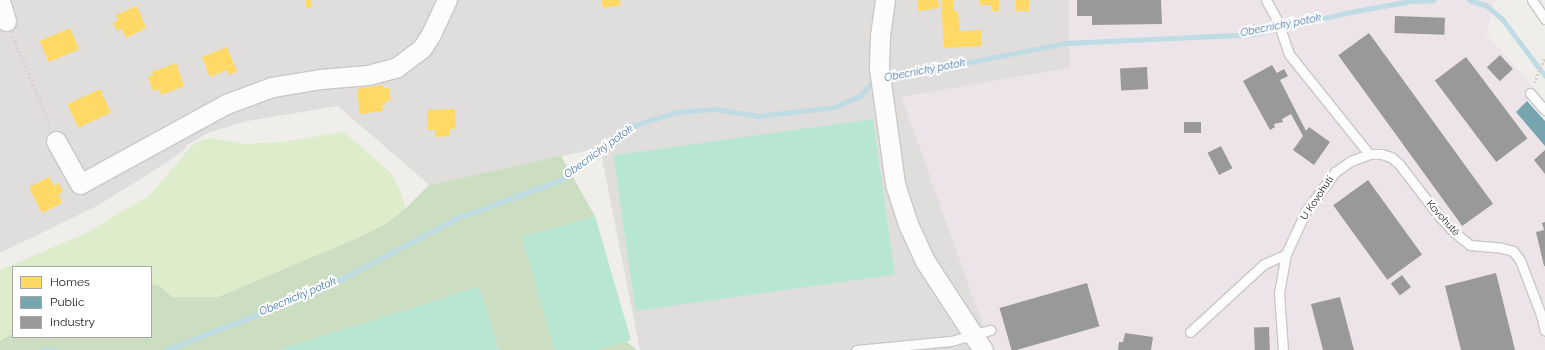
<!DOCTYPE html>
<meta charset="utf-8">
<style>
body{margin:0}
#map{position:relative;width:1545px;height:350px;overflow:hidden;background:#f0eeeb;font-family:Raleway,sans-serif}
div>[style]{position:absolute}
.residential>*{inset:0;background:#dfdedc}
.industrial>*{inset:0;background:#ede4e9}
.grass>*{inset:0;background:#ddeccb}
.forest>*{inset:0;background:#cbdec1}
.pitch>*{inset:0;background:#b7e6d2;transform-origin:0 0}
.homes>*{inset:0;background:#ffd966;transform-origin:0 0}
.public>*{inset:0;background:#76a5af}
.industry>*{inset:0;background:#999;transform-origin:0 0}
.stream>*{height:5px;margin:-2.5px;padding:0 2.5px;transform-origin:2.5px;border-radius:2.5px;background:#bfdbe3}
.path>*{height:2.5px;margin-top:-1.25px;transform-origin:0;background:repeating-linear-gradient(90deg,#dccecd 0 2px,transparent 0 4px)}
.roads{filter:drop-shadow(1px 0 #c9c8c7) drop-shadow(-1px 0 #c9c8c7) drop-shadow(0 1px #c9c8c7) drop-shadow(0 -1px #c9c8c7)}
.service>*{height:9px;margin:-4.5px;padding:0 4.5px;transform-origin:4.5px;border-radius:4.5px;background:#fdfcfc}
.minor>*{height:19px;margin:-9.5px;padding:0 9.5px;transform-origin:9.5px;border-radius:9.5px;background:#fdfcfc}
span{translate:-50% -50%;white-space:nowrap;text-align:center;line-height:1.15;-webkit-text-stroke:4px #fff;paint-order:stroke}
.street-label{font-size:10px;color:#222}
.water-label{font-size:11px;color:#4a7aab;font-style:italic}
.legend{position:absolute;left:12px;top:266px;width:140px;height:72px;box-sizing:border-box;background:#fff;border:1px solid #a7a7a7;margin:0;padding:5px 7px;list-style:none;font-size:12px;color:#222}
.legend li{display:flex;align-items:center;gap:8px;height:20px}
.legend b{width:20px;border:1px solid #a7a7a7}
</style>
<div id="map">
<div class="residential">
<div style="clip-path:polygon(0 0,1069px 0,1070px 68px,902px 97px,992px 350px,640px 350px,600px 148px,429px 185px,338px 106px,248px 121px,210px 132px,187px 145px,184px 150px,166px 163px,97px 206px,0 253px)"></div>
</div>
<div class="industrial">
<div style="clip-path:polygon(1069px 0,1495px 0,1486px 34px,1533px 86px,1528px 101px,1545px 121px,1545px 350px,992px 350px,902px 97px,1070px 68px)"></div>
</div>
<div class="grass">
<div style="clip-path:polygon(344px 132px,390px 172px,399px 187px,406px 208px,386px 224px,362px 236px,218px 297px,172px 297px,160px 286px,151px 284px,151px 267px,13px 267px,13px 333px,0 341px,0 270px,86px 233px,150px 195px,193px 144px,210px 138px,247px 144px,282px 142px)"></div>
</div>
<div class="forest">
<div style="clip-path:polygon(561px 156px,595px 216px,523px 237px,555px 350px,499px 350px,479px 287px,278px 350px,0 350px,0 341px,13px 333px,13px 337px,151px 337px,151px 284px,160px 286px,172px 297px,218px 297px,362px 236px,386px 224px,406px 208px,429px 185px)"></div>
<div style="clip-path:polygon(626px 341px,637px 350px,596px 350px)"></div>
</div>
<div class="pitch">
<div style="left:873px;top:119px;width:157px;height:262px;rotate:82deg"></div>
<div style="clip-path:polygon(595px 216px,631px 340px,596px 350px,555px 350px,522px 237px)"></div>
<div style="clip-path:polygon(479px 287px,499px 350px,278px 350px)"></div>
</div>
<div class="homes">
<div style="clip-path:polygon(305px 0,311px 0,312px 7px,306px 8px)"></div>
<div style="clip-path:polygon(601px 0,620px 0,621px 5px,603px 8px)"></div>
<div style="clip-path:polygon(918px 0,938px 0,939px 8px,918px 11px)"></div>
<div style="clip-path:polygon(941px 0,953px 0,954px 11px,958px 11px,960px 31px,981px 30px,982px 46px,944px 48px)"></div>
<div style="clip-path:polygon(979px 0,999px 0,999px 11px,991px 11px,991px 5px,979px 5px)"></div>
<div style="left:1016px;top:0;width:13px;height:11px"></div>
<div style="clip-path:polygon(137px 6px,146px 28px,126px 38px,121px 28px,117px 31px,113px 23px,118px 20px,116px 15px)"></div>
<div style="left:70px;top:28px;width:23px;height:33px;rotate:67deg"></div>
<div style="clip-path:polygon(227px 47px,237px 72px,229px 75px,227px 70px,210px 77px,202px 57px)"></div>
<div style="clip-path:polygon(176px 63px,184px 86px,161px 95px,159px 89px,153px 91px,148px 77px,153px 75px,152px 72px)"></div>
<div style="clip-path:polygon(383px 85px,384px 88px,389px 88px,391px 100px,385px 101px,386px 104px,382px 105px,383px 111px,360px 114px,357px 89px)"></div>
<div style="left:100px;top:89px;width:26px;height:36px;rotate:65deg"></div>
<div style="clip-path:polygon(455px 109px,456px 129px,449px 129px,450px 136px,435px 137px,435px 130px,428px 130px,427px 110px)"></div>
<div style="clip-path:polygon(49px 177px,54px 186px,59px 183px,63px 192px,58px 194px,62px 203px,42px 213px,29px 187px)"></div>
</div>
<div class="public">
<div style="clip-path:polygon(1527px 101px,1545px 121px,1545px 146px,1516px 112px)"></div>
</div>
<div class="industry">
<div style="clip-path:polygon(1077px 0,1161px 0,1162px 24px,1092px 25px,1092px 16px,1077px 16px)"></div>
<div style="left:1395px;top:16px;width:50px;height:17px;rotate:2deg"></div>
<div style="left:1369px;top:33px;width:211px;height:38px;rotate:54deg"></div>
<div style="left:1500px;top:55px;width:19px;height:18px;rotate:47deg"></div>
<div style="left:1466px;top:57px;width:102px;height:39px;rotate:53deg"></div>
<div style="clip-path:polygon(1272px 65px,1277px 73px,1284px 69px,1288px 76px,1280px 80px,1306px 131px,1309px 127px,1330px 142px,1314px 165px,1293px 150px,1303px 136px,1291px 114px,1282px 119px,1283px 122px,1274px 124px,1275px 127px,1270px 130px,1243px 81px)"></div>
<div style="left:1147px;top:67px;width:22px;height:27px;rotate:87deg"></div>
<div style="left:1184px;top:122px;width:17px;height:11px"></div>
<div style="left:1221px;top:146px;width:25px;height:15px;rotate:63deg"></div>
<div style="clip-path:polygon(1545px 150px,1545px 174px,1534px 160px)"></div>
<div style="left:1368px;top:180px;width:92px;height:43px;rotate:54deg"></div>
<div style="clip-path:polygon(1545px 222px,1545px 266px,1544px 266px,1536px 232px,1544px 230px,1542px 223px)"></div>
<div style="clip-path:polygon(1496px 273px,1515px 350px,1461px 350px,1445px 286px)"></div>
<div style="left:1402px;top:275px;width:15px;height:14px;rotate:53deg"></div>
<div style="left:1087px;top:283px;width:45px;height:91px;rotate:74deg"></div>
<div style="clip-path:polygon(1340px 297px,1354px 350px,1323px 350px,1311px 304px)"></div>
<div style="left:1269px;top:327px;width:23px;height:15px;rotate:88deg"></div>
<div style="clip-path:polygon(1125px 333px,1153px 337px,1151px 350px,1118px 350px,1119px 342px,1123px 342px)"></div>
</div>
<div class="stream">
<div style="left:1469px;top:0;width:19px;rotate:18deg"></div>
<div style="left:1487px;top:6px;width:20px;rotate:41deg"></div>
<div style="left:1502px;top:19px;width:71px;rotate:53deg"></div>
<div style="left:884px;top:79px;width:185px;rotate:-11.2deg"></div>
<div style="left:1065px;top:43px;width:188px;rotate:-2.7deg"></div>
<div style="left:1253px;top:34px;width:105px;rotate:-12.7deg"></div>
<div style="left:1355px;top:11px;width:57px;rotate:-10.1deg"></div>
<div style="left:1411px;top:1px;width:23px;rotate:-2deg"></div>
<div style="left:42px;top:350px;width:12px"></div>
<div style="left:165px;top:350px;width:167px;rotate:-21deg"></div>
<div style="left:321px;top:290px;width:154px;rotate:-27.9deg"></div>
<div style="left:457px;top:218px;width:111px;rotate:-20.1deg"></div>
<div style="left:561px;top:180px;width:89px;rotate:-37.3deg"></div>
<div style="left:632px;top:126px;width:46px;rotate:-17.7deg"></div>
<div style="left:676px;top:112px;width:40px;rotate:-4.3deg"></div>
<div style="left:716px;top:109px;width:43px;rotate:9.5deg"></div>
<div style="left:758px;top:116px;width:78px;rotate:-6.7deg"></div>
<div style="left:835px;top:107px;width:27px;rotate:-24deg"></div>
<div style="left:860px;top:96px;width:20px;rotate:-49deg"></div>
<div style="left:873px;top:81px;width:3px"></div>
</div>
<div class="path">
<div style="left:13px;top:36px;width:96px;rotate:67.4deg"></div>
<div style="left:1534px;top:83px;width:28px;rotate:-67deg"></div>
</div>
<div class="roads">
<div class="service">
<div style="left:1532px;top:0;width:23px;rotate:56deg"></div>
<div style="left:1530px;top:93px;width:23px;rotate:49deg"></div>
<div style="left:1369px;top:154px;width:12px"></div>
<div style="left:1381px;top:154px;width:10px;rotate:17deg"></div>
<div style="left:1391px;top:157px;width:11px;rotate:41deg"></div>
<div style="left:1399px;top:164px;width:66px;rotate:52.4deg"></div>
<div style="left:1439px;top:216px;width:22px;rotate:47deg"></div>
<div style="left:1454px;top:232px;width:21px;rotate:39deg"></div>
<div style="left:1470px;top:245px;width:32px;rotate:5deg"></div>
<div style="left:1502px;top:248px;width:11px;rotate:15deg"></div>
<div style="left:1513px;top:251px;width:11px;rotate:52deg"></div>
<div style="left:1520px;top:260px;width:59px;rotate:69.1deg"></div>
<div style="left:1541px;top:315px;width:16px;rotate:76deg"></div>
<div style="left:1190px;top:332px;width:100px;rotate:-42.6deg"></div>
<div style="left:1264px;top:264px;width:24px;rotate:-24deg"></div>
<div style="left:1286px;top:254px;width:47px;rotate:-65.1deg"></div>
<div style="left:1306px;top:211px;width:49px;rotate:-53.4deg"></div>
<div style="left:1335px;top:172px;width:19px;rotate:-35deg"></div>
<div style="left:1351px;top:161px;width:19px;rotate:-21deg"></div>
<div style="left:1369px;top:154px;width:128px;rotate:-128.7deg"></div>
<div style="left:1289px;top:54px;width:36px;rotate:-109deg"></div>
<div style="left:1277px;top:20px;width:23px;rotate:-119deg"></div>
<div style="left:856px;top:350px;width:95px;rotate:-5.4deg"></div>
<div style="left:951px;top:341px;width:41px;rotate:-15.8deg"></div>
<div style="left:1283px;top:350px;width:57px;rotate:-94deg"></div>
<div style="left:1279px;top:293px;width:40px;rotate:-80deg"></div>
</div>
<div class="minor">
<div style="left:885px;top:0;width:36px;rotate:98deg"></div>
<div style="left:880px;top:36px;width:32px;rotate:92deg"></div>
<div style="left:879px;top:68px;width:117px;rotate:82.1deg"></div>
<div style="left:895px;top:184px;width:42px;rotate:72deg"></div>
<div style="left:908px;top:224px;width:41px;rotate:65.3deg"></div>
<div style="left:925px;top:261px;width:106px;rotate:56.9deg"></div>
<div style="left:0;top:1px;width:21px;rotate:73deg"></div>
<div style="left:56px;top:141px;width:49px;rotate:60.8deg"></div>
<div style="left:80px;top:184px;width:166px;rotate:-28.7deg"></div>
<div style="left:226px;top:104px;width:49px;rotate:-20.3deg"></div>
<div style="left:272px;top:87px;width:50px;rotate:-9.3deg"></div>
<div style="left:321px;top:79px;width:47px;rotate:-4.9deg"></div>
<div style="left:368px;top:75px;width:30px;rotate:-15deg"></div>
<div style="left:397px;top:67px;width:31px;rotate:-37deg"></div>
<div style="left:422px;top:48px;width:17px;rotate:-57deg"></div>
<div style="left:431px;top:34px;width:38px;rotate:-65deg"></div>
</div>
</div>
<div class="street-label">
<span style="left:1317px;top:198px;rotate:-56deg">U Kovohutí</span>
<span style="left:1443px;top:218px;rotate:48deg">Kovohutě</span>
</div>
<div class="water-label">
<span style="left:1281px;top:26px;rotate:-11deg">Obecnický potok</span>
<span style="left:925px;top:71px;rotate:-11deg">Obecnický potok</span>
<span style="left:599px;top:152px;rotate:-36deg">Obecnický potok</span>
<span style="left:298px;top:297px;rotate:-23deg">Obecnický potok</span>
</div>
<ul class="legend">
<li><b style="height:11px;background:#ffd966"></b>Homes</li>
<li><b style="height:11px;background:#76a5af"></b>Public</li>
<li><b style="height:11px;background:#999"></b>Industry</li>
</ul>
</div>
